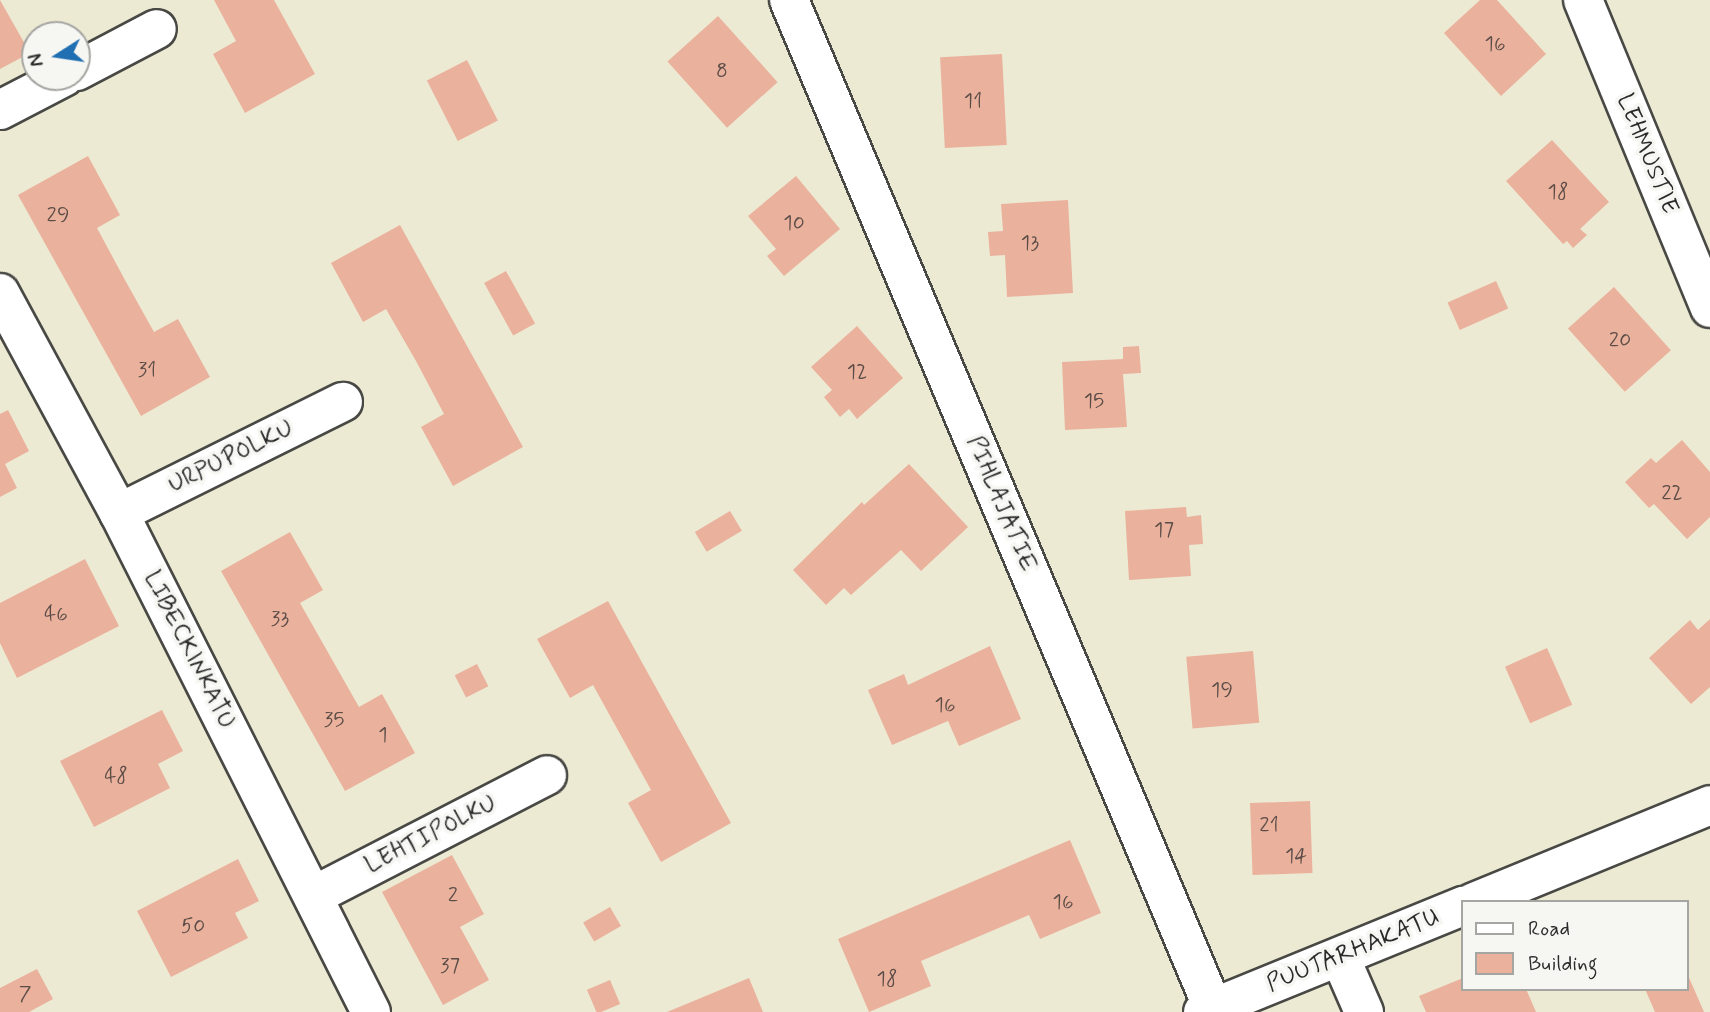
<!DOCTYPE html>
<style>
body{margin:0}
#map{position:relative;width:1710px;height:1012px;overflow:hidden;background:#edead4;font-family:Mynerve,sans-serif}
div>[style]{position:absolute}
.building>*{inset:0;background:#eab19c;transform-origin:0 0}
.roads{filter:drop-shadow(2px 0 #484844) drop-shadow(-2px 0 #484844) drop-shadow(0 2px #484844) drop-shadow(0 -2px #484844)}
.minor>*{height:38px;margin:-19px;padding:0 19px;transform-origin:19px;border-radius:19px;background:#fff}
span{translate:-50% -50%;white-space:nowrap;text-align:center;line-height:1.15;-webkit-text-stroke:7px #f6f6f2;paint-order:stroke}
.number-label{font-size:21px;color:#5b4c47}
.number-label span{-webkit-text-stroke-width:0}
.street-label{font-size:24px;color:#2b2b2b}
.legend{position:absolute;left:1461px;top:900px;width:228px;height:91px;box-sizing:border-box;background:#f6f6f2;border:2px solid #a5a5a2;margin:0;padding:9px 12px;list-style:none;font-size:21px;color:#2b2b2b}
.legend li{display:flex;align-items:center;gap:14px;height:35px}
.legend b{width:35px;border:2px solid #a5a5a2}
.north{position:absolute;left:21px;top:21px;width:70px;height:70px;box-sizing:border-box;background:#f6f6f2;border:2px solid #a5a5a2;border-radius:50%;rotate:258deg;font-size:19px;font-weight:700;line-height:28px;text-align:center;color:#2b2b2b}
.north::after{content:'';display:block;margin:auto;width:24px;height:32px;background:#1f6fb2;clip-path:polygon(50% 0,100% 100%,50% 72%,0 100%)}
</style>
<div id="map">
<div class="building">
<div style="clip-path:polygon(0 0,30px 53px,0 69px)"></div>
<div style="clip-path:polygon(214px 0,274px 0,315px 74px,245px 113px,213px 54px,236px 41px)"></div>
<div style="clip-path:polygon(1480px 0,1497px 0,1546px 54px,1501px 96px,1444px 33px)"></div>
<div style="left:718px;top:16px;width:89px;height:68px;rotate:48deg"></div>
<div style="left:1002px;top:54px;width:91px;height:62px;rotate:87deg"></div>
<div style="left:467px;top:60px;width:68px;height:45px;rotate:63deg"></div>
<div style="clip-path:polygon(1552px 140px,1609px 202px,1580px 229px,1587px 235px,1573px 248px,1567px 241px,1563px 244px,1506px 181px)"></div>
<div style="clip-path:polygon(88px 156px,120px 215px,97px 228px,125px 280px,154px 332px,178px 319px,210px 377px,141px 416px,18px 195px)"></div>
<div style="clip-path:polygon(796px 176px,840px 229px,784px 276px,767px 256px,776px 249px,748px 216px)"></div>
<div style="clip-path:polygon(1068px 200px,1073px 293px,1007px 297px,1005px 255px,990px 256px,988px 232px,1003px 231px,1001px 204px)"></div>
<div style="clip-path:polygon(400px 225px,523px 447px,453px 486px,421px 427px,444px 414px,416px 361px,386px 309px,363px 322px,331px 263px)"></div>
<div style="left:506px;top:271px;width:60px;height:25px;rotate:61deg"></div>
<div style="left:1496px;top:281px;width:30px;height:53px;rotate:66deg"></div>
<div style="left:1614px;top:287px;width:85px;height:62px;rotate:48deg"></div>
<div style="clip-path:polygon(857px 326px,903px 378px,857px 419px,849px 409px,840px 417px,824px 397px,832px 390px,811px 367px)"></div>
<div style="clip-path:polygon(1139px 346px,1141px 373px,1123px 374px,1127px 427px,1065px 430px,1062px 362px,1123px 359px,1123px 347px)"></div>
<div style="clip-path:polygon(8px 410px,29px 451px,5px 464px,17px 488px,0 497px,0 414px)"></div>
<div style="clip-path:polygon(1682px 440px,1710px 472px,1710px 517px,1687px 539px,1654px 504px,1649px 508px,1625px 482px,1651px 458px,1656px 463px)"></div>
<div style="clip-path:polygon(909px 464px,968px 527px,921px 571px,901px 550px,851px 595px,844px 588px,826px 605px,793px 570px,862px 502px,864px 505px)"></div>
<div style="clip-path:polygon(1186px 507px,1187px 517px,1201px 515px,1203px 544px,1189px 545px,1191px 576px,1129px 580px,1125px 511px)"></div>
<div style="left:730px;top:511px;width:23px;height:41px;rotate:59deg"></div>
<div style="clip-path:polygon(290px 532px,323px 590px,300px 603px,359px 707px,382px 694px,415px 753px,345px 791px,221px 571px)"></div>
<div style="clip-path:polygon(85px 559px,119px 626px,17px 678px,0 643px,0 603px)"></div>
<div style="clip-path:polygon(608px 601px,731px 823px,661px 862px,628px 803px,651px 790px,593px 685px,570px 698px,537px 639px)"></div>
<div style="clip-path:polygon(1710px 619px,1710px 687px,1691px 704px,1649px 658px,1690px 620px,1698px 630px)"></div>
<div style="clip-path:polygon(990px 646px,1021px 719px,959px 746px,948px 721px,892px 745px,868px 690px,904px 674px,908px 685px)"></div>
<div style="left:1547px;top:648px;width:62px;height:46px;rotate:66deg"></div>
<div style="left:1253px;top:651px;width:72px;height:67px;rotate:85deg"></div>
<div style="left:477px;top:664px;width:25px;height:25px;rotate:63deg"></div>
<div style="clip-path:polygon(162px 710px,183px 751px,158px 764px,170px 788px,94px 827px,60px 761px)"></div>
<div style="left:1310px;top:801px;width:72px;height:60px;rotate:88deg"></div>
<div style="clip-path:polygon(1070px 840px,1101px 913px,1040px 939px,1029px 915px,921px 961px,931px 986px,869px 1012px,838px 939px)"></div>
<div style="clip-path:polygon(452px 855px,484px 914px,460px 927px,489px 980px,443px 1005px,382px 892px)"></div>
<div style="clip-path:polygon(238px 859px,259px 901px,235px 913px,248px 938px,171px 977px,137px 911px)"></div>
<div style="left:610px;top:907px;width:22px;height:31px;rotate:60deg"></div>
<div style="clip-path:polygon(37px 969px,53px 999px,29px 1012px,0 1012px,0 988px)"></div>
<div style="clip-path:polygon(1687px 973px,1704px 1012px,1655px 1012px,1645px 989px,1687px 989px)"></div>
<div style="clip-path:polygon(749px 978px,763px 1012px,667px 1012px)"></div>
<div style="clip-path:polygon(1463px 978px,1463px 989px,1526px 989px,1536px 1012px,1426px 1012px,1419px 996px)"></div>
<div style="left:610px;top:980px;width:26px;height:25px;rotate:67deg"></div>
</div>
<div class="roads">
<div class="minor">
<div style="left:789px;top:0;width:1094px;rotate:67.19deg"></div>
<div style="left:1583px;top:0;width:333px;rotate:67.6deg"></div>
<div style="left:77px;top:71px;width:90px;rotate:-27.7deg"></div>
<div style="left:0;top:110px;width:72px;rotate:-27.3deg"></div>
<div style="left:0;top:293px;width:250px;rotate:61.6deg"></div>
<div style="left:119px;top:513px;width:559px;rotate:63.21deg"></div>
<div style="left:119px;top:513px;width:250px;rotate:-26.4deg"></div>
<div style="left:315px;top:895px;width:261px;rotate:-27.3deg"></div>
<div style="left:1474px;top:902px;width:255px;rotate:-22.3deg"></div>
<div style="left:1340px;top:957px;width:60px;rotate:66.4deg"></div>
<div style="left:1203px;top:1012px;width:281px;rotate:-22.2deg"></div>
</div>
</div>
<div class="number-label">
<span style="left:1495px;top:44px">16</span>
<span style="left:722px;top:71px">8</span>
<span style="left:973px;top:101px">11</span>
<span style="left:1558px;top:192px">18</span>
<span style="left:58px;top:215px">29</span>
<span style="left:794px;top:223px">10</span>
<span style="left:1030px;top:243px">13</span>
<span style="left:1620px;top:340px">20</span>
<span style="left:147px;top:370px">31</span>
<span style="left:857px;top:372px">12</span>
<span style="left:1094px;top:401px">15</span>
<span style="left:1672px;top:493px">22</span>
<span style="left:1164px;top:530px">17</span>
<span style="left:56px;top:614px">46</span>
<span style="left:280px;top:619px">33</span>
<span style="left:1222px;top:690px">19</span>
<span style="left:945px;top:705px">16</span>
<span style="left:334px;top:720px">35</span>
<span style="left:383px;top:735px">1</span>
<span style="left:116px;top:776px">48</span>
<span style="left:1269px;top:825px">21</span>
<span style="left:1296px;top:856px">14</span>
<span style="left:453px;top:895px">2</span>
<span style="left:1063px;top:902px">16</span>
<span style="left:193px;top:926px">50</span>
<span style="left:450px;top:966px">37</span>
<span style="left:887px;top:979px">18</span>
<span style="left:25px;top:994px">7</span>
</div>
<div class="street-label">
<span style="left:1647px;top:154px;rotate:68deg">LEHMUSTIE</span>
<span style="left:231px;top:457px;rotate:-26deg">URPUPOLKU</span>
<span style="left:1001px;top:504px;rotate:67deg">PIHLAJATIE</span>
<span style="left:189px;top:650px;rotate:63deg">LIBECKINKATU</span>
<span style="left:431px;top:835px;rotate:-27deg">LEHTIPOLKU</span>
<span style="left:1353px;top:951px;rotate:-22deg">PUUTARHAKATU</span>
</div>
<ul class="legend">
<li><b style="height:9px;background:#fff"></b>Road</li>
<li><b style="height:19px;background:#eab19c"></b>Building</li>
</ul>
<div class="north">N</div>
</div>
